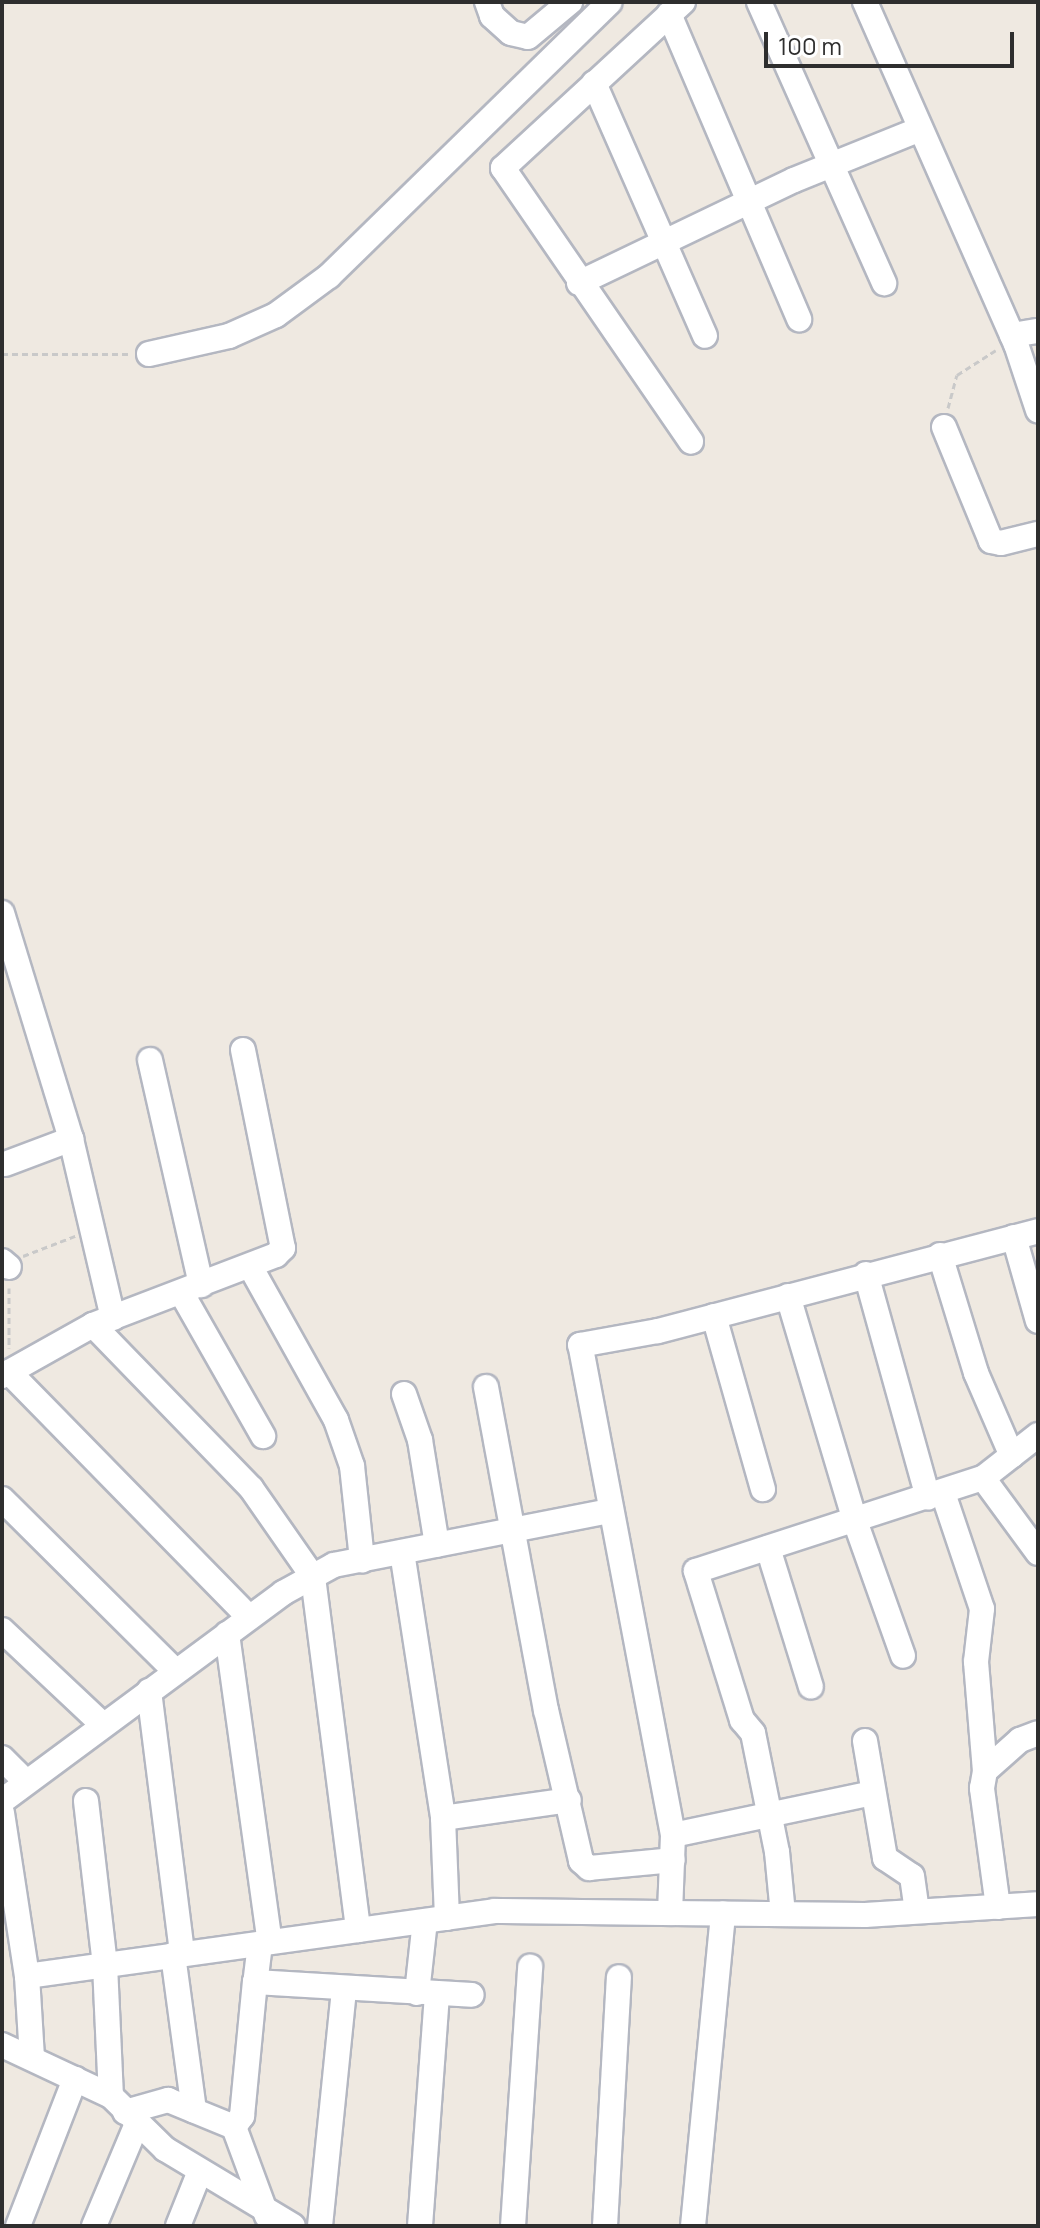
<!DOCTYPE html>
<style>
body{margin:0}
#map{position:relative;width:1040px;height:2228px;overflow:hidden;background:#efe9e1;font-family:Manrope,sans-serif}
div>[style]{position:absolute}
.path>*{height:3px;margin-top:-1.5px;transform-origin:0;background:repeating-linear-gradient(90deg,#c9c9c9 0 6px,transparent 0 10px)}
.roads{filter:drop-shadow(2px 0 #b4b7c1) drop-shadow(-2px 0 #b4b7c1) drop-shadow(0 2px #b4b7c1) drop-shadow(0 -2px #b4b7c1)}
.minor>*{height:24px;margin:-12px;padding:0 12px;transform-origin:12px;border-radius:12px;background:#fff}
span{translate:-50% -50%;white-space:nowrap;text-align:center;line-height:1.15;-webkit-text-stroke:7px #fff;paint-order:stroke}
.frame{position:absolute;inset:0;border:4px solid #2e2e2e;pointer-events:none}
.scale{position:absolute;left:764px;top:32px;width:250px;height:36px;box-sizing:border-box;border:4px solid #2e2e2e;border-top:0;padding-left:10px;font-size:24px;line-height:28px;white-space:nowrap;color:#2e2e2e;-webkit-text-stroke:6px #fff;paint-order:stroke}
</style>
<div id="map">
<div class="path">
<div style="left:2px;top:354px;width:127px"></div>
<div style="left:948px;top:408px;width:34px;rotate:-75deg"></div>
<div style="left:957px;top:375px;width:46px;rotate:-32.7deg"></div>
<div style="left:23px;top:1256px;width:56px;rotate:-21deg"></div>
<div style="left:9px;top:1288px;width:60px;rotate:90deg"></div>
</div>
<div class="roads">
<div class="minor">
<div style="left:487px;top:2px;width:15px;rotate:70deg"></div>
<div style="left:492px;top:16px;width:25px;rotate:42deg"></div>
<div style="left:511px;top:33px;width:17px;rotate:13deg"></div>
<div style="left:528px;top:37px;width:55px;rotate:-39.8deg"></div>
<div style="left:683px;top:2px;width:245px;rotate:137.3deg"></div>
<div style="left:503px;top:168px;width:332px;rotate:55.5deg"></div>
<div style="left:759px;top:2px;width:308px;rotate:66deg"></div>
<div style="left:865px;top:2px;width:374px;rotate:66.2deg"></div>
<div style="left:1016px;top:344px;width:70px;rotate:71.6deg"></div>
<div style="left:669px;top:14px;width:332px;rotate:66.9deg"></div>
<div style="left:594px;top:83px;width:276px;rotate:66.3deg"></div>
<div style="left:579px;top:283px;width:238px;rotate:-25.6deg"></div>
<div style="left:794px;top:180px;width:136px;rotate:-22deg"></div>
<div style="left:1012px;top:335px;width:26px;rotate:-9deg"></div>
<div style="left:149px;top:354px;width:82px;rotate:-12.7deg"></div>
<div style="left:229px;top:336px;width:51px;rotate:-24.1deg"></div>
<div style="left:276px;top:315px;width:66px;rotate:-36.3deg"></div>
<div style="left:329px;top:276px;width:392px;rotate:-44.3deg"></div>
<div style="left:944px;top:427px;width:123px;rotate:67.6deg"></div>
<div style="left:991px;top:541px;width:10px;rotate:11deg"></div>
<div style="left:1001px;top:543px;width:38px;rotate:-14deg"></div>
<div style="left:2px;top:913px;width:236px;rotate:73deg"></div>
<div style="left:71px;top:1139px;width:184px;rotate:76.8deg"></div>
<div style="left:243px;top:1050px;width:202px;rotate:78.6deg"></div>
<div style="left:283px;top:1248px;width:10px;rotate:135deg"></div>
<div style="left:276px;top:1255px;width:196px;rotate:159.1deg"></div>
<div style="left:93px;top:1325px;width:227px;rotate:45.9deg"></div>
<div style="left:251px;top:1488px;width:108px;rotate:55.1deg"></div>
<div style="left:313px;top:1577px;width:356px;rotate:82.7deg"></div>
<div style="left:150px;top:1060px;width:231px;rotate:77.2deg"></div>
<div style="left:5px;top:1164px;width:71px;rotate:-20.7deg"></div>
<div style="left:1014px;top:1237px;width:87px;rotate:74.1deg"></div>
<div style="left:940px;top:1255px;width:123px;rotate:73deg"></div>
<div style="left:976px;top:1373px;width:90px;rotate:66.6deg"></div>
<div style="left:2px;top:1261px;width:9px;rotate:41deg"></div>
<div style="left:250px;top:1266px;width:176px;rotate:60.8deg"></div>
<div style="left:336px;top:1420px;width:49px;rotate:70.8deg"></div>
<div style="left:352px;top:1466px;width:95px;rotate:83.9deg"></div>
<div style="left:866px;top:1274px;width:232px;rotate:74.5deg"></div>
<div style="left:181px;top:1292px;width:166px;rotate:60.3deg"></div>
<div style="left:788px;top:1296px;width:235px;rotate:73.4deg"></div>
<div style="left:855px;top:1521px;width:143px;rotate:70.4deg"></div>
<div style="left:714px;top:1316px;width:180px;rotate:74.2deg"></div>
<div style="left:9px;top:1372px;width:343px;rotate:45.6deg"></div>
<div style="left:2px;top:1376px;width:104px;rotate:-29.3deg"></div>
<div style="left:486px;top:1387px;width:329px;rotate:79.5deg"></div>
<div style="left:546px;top:1710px;width:155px;rotate:76.9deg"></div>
<div style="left:581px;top:1861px;width:11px;rotate:41deg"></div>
<div style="left:589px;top:1868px;width:84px;rotate:-5.4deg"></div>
<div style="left:404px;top:1394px;width:49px;rotate:70.8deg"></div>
<div style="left:420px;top:1440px;width:106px;rotate:80.8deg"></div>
<div style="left:983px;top:1478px;width:93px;rotate:53.7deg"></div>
<div style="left:943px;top:1493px;width:122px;rotate:71.4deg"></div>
<div style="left:982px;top:1609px;width:53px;rotate:96.5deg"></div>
<div style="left:976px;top:1662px;width:109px;rotate:85.3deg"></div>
<div style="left:2px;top:1499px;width:245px;rotate:44.8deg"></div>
<div style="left:768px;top:1548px;width:145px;rotate:72.8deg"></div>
<div style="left:402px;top:1552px;width:269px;rotate:81.2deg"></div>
<div style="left:443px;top:1818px;width:100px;rotate:87.7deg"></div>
<div style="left:2px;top:1630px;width:139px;rotate:43.2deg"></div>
<div style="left:227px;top:1634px;width:311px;rotate:82.1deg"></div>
<div style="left:149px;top:1691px;width:265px;rotate:82.8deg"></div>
<div style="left:865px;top:1741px;width:119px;rotate:80.3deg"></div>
<div style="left:885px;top:1858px;width:32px;rotate:34deg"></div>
<div style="left:912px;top:1876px;width:35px;rotate:82deg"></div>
<div style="left:2px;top:1758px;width:34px;rotate:45deg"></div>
<div style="left:2px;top:1801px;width:350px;rotate:-36.5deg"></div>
<div style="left:283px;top:1593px;width:58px;rotate:-28.8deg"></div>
<div style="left:334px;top:1565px;width:279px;rotate:-11.1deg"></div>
<div style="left:86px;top:1801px;width:165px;rotate:83.4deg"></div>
<div style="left:105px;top:1965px;width:131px;rotate:87.4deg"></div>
<div style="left:2px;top:1813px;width:165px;rotate:81.3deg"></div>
<div style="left:27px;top:1976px;width:82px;rotate:86.5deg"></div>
<div style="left:443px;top:1818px;width:127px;rotate:-8.1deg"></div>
<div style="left:673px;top:1835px;width:204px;rotate:-11.9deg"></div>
<div style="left:998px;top:1907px;width:120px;rotate:-97.7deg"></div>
<div style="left:982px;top:1788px;width:17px;rotate:-80deg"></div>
<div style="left:985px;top:1771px;width:47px;rotate:-41.5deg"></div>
<div style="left:1020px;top:1740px;width:19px;rotate:-21deg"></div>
<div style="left:670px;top:1913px;width:195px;rotate:0.6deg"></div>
<div style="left:865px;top:1915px;width:173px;rotate:-3.6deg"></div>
<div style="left:783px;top:1914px;width:62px;rotate:-95.5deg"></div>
<div style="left:777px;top:1852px;width:121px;rotate:-101.4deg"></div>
<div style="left:753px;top:1733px;width:17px;rotate:-130deg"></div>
<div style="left:742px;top:1720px;width:156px;rotate:-107.2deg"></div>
<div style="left:696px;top:1571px;width:302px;rotate:-18deg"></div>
<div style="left:983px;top:1478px;width:70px;rotate:-38deg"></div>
<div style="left:260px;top:1944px;width:38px;rotate:97deg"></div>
<div style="left:255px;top:1982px;width:217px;rotate:3.4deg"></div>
<div style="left:173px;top:1955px;width:157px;rotate:82.3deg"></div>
<div style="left:27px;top:1976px;width:472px;rotate:-7.9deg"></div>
<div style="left:494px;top:1911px;width:176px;rotate:0.7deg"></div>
<div style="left:670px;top:1913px;width:78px;rotate:-87.8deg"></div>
<div style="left:673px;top:1835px;width:499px;rotate:-100.7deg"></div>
<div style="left:580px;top:1345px;width:79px;rotate:-10.2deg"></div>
<div style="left:658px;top:1331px;width:393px;rotate:-14.7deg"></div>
<div style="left:417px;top:1993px;width:72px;rotate:-83.7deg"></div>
<div style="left:2px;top:2045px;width:120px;rotate:25.1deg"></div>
<div style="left:111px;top:2096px;width:76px;rotate:44.5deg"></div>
<div style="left:165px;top:2149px;width:149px;rotate:31deg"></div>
<div style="left:125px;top:2112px;width:45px;rotate:-15.6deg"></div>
<div style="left:168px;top:2100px;width:71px;rotate:22.2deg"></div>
<div style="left:234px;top:2127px;width:14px;rotate:-54deg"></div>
<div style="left:242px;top:2116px;width:135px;rotate:-84.5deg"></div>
<div style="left:234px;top:2127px;width:95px;rotate:69.7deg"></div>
<div style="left:18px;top:2226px;width:158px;rotate:-68.8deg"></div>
<div style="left:94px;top:2226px;width:108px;rotate:-67.2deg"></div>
<div style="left:178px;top:2226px;width:59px;rotate:-68.2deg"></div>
<div style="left:320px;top:2226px;width:239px;rotate:-84.2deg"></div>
<div style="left:420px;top:2226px;width:232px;rotate:-85.8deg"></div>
<div style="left:513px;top:2226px;width:260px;rotate:-86.2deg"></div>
<div style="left:605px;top:2226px;width:249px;rotate:-86.8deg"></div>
<div style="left:693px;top:2226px;width:314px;rotate:-84.5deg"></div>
</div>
</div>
<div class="frame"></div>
<div class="scale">100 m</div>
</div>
